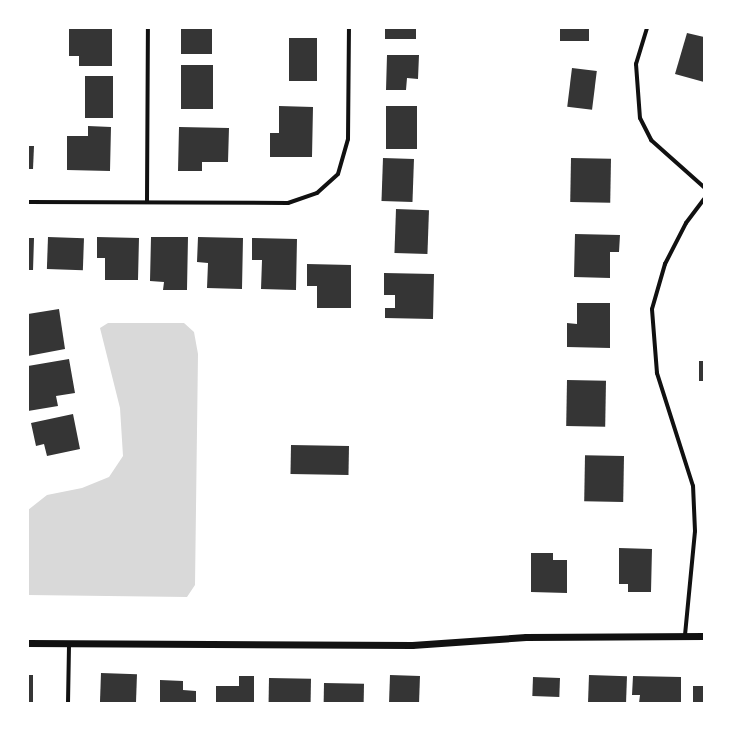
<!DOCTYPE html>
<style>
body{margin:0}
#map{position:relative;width:732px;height:731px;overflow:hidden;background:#fff;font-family:Inter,sans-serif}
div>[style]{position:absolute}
.water>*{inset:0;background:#d9d9d9}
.building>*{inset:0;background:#353535;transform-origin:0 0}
.minor>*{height:4px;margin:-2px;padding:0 2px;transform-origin:2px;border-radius:2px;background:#111}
.tertiary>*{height:7px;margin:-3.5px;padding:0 3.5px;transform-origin:3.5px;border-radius:3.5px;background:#111}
span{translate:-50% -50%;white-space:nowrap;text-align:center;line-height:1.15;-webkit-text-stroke:3px #fff;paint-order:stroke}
.frame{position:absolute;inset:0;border:29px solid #fff;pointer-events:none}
</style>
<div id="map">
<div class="water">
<div style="clip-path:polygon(108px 323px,184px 323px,194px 332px,198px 354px,195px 585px,187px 597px,28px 595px,28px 510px,47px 495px,82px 488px,109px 477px,123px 456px,120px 408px,100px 328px)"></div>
</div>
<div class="building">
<div style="clip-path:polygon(69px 28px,112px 28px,112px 66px,79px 66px,79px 56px,69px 56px)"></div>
<div style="left:181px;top:28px;width:31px;height:26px"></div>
<div style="left:385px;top:28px;width:31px;height:11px"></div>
<div style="left:560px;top:28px;width:29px;height:13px"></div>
<div style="clip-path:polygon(687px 33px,704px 37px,704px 82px,675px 74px)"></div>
<div style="left:289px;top:38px;width:28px;height:43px"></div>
<div style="clip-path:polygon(387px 55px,419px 55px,418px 79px,407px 78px,406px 90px,386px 90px)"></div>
<div style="left:181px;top:65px;width:32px;height:44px"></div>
<div style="left:572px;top:68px;width:25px;height:39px;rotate:7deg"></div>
<div style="left:85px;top:76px;width:28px;height:42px"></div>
<div style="clip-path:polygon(279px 106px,313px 107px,312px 157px,270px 157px,270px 133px,279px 133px)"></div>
<div style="left:386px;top:106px;width:31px;height:43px"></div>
<div style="clip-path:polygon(88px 126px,111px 127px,110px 171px,67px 170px,67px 136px,88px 136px)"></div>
<div style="clip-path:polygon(179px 127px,229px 128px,228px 162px,202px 162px,202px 171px,178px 171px)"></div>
<div style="clip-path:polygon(28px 146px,34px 146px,33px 169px,28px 169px)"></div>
<div style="left:383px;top:158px;width:31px;height:43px;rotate:2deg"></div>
<div style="left:571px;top:158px;width:40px;height:44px;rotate:1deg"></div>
<div style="left:396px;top:209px;width:33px;height:44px;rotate:2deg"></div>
<div style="clip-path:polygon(575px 234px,620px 235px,619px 252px,610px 252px,610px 278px,574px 277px)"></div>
<div style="left:48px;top:237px;width:36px;height:32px;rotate:2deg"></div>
<div style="clip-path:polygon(97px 237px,139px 238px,138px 280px,105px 280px,105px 258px,97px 258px)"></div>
<div style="clip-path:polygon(151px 237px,188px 237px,187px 290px,163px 290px,164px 282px,150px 281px)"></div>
<div style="clip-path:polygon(198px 237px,243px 238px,242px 289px,207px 288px,208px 263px,197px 262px)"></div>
<div style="clip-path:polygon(28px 238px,34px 238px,33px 270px,28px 270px)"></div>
<div style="clip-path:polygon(252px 238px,297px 239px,296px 290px,261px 289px,262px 260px,252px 260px)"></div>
<div style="clip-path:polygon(307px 264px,351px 265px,351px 308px,317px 308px,317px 286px,307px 286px)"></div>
<div style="clip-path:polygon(384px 273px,434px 274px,433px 319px,385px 318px,385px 308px,395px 308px,395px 295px,384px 295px)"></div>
<div style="clip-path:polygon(577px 303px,610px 303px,610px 348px,567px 347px,567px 323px,577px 324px)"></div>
<div style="clip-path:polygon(59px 309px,65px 349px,28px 356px,28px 314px)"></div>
<div style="clip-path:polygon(69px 359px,75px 393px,56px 396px,58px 406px,28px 411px,28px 366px)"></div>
<div style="left:699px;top:361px;width:5px;height:20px"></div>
<div style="left:567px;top:380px;width:39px;height:46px;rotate:1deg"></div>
<div style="clip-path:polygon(73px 414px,80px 449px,47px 456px,44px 444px,36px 446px,31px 423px)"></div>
<div style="left:291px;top:445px;width:58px;height:29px;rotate:1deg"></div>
<div style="left:624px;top:456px;width:46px;height:39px;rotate:91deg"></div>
<div style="clip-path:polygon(619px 548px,652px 549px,651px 592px,628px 592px,628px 584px,619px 584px)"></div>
<div style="clip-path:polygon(531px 553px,553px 553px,553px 560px,567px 560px,567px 593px,531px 592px)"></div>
<div style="left:101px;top:673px;width:36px;height:30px;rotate:2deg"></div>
<div style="left:28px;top:675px;width:5px;height:28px"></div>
<div style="left:390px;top:675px;width:30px;height:28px;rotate:2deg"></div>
<div style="left:589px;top:675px;width:38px;height:27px;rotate:2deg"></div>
<div style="clip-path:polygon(239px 676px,254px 676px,254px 703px,216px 703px,216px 686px,239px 686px)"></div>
<div style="clip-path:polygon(633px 676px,681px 677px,681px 703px,639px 703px,640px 695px,632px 695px)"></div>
<div style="left:533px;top:677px;width:27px;height:19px;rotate:2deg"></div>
<div style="left:269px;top:678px;width:42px;height:25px;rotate:1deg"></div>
<div style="clip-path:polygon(160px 680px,183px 681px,183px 690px,196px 691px,196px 703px,160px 703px)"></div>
<div style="left:324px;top:683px;width:40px;height:20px;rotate:1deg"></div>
<div style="left:693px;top:686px;width:11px;height:17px"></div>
</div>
<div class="minor">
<div style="left:647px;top:28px;width:38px;rotate:107deg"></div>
<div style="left:636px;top:64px;width:54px;rotate:85.8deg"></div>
<div style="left:640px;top:118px;width:25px;rotate:63deg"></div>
<div style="left:651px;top:140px;width:71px;rotate:41.6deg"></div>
<div style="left:28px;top:202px;width:260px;rotate:0.2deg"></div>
<div style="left:288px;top:203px;width:31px;rotate:-19deg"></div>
<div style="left:317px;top:193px;width:28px;rotate:-42deg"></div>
<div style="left:338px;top:174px;width:36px;rotate:-74deg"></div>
<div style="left:348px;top:139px;width:111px;rotate:-89.5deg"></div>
<div style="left:147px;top:202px;width:174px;rotate:-89.7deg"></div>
<div style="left:685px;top:635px;width:104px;rotate:-84.5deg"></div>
<div style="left:695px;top:531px;width:45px;rotate:-92.5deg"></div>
<div style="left:693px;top:486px;width:119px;rotate:-107.7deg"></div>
<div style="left:657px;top:373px;width:64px;rotate:-94.5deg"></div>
<div style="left:652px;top:309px;width:47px;rotate:-73.9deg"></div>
<div style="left:665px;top:264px;width:46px;rotate:-62.9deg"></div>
<div style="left:686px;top:223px;width:30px;rotate:-53deg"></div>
<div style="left:68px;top:703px;width:60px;rotate:-89deg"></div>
</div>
<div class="tertiary">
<div style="left:28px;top:643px;width:384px;rotate:0.3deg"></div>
<div style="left:412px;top:645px;width:114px;rotate:-4deg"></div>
<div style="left:526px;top:637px;width:178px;rotate:-0.3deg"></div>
</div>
<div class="frame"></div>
</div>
